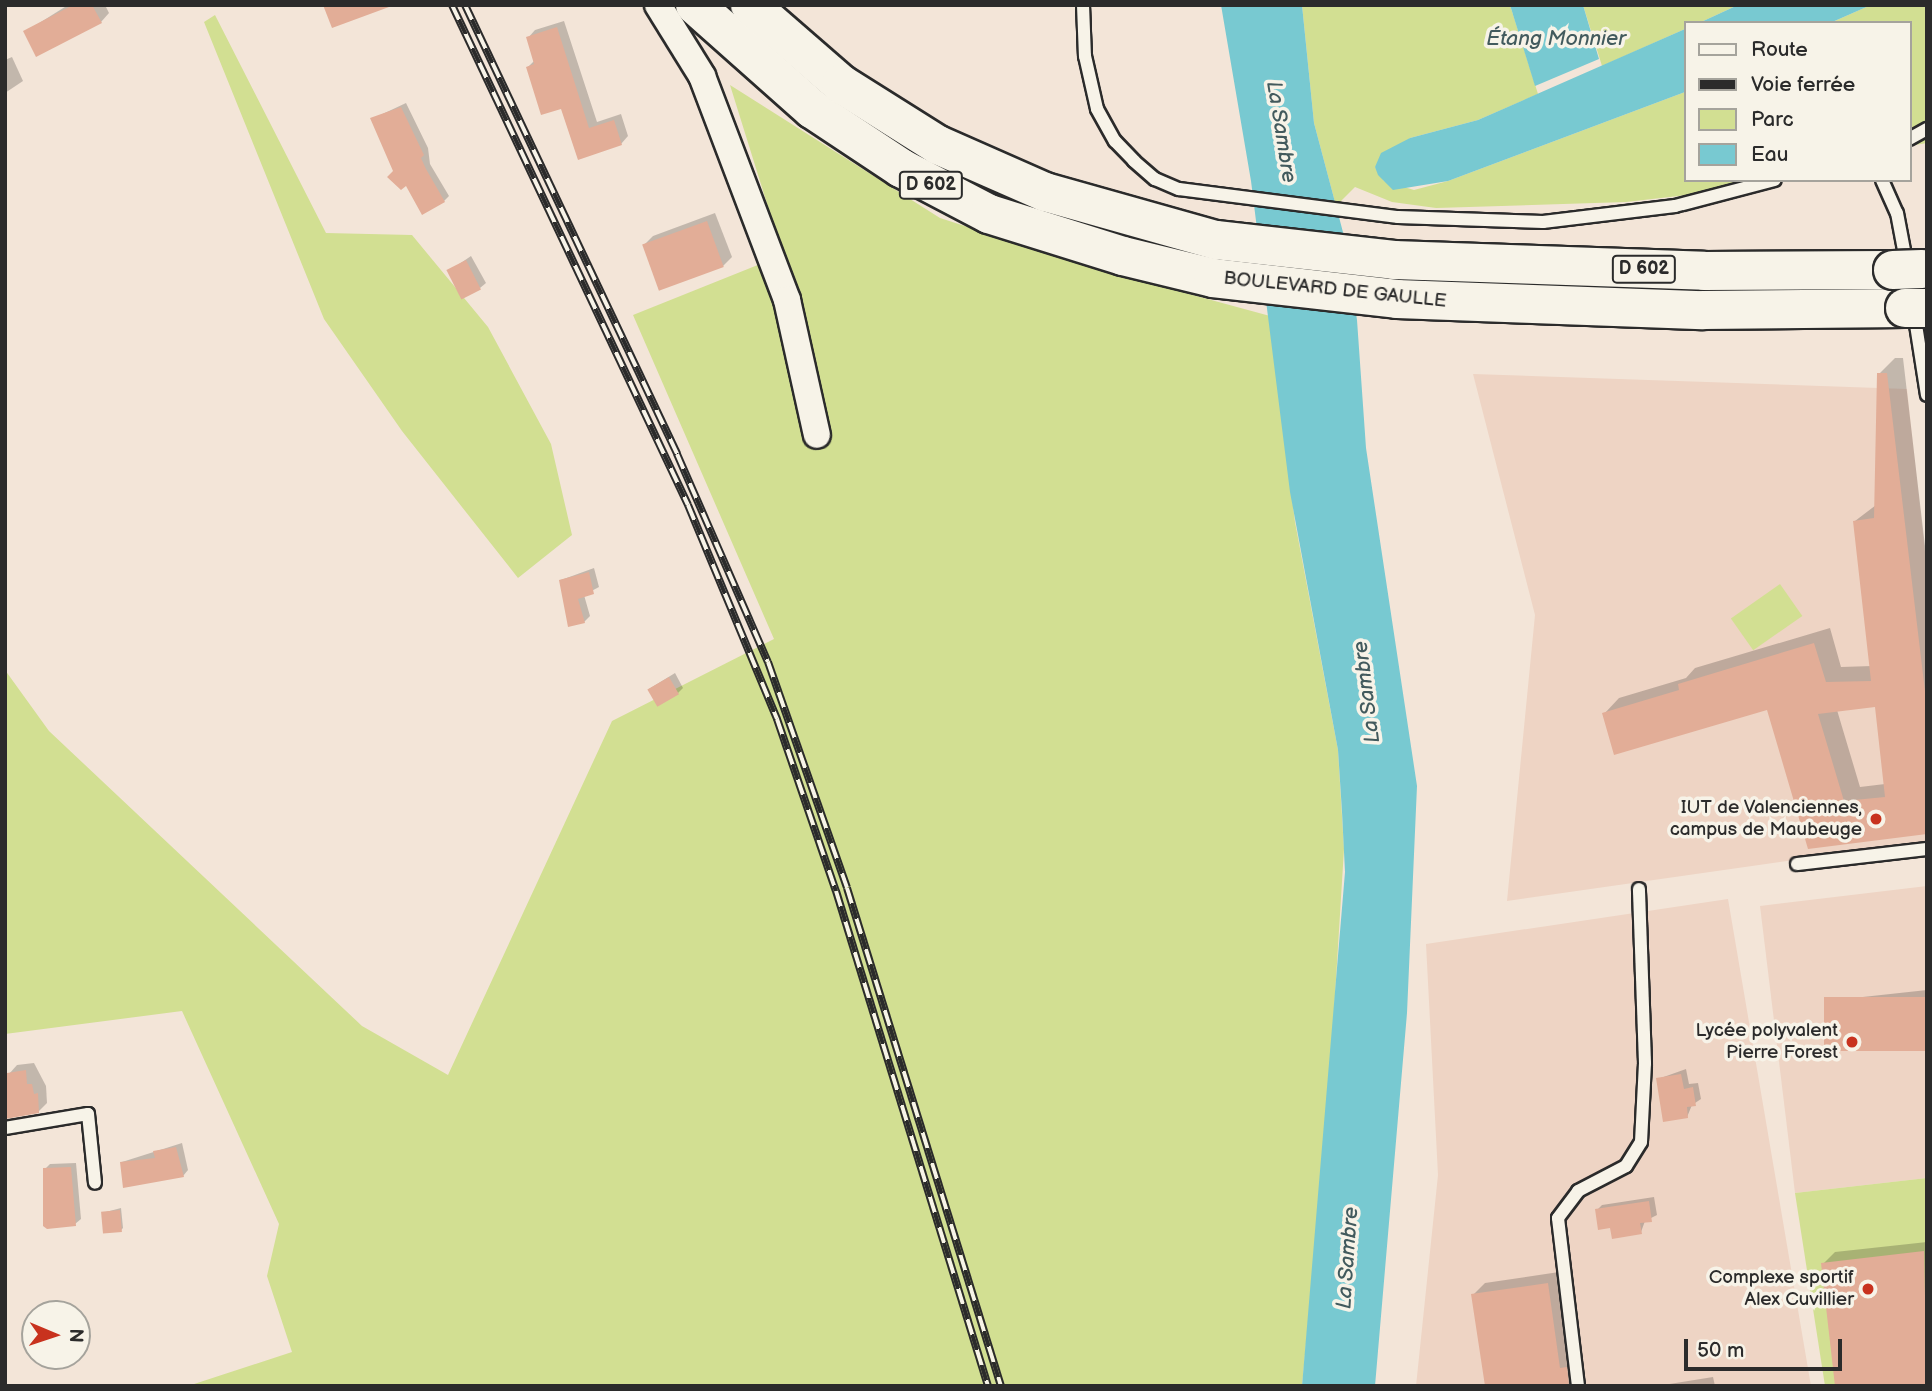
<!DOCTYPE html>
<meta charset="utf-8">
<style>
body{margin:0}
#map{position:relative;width:1932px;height:1391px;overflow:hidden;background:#f3e5d8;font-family:"Balsamiq Sans",sans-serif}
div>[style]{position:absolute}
.built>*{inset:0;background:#eed4c4}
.green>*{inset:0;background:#d2df92;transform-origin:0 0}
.water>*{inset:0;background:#78c9d1}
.shadow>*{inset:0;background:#0003}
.building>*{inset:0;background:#e2ad97;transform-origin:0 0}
.roads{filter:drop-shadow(2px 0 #2b2b2b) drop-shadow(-2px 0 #2b2b2b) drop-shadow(0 2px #2b2b2b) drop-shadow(0 -2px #2b2b2b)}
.service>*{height:12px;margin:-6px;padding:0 6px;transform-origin:6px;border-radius:6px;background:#f7f3e8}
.minor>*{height:26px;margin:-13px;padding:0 13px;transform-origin:13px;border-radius:13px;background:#f7f3e8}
.primary>*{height:38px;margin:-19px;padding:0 19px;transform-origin:19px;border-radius:19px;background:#f7f3e8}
.rail>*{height:8px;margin-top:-4px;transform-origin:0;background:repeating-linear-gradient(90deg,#f7f3e8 0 16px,#2b2b2b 0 32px);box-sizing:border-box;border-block:2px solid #2b2b2b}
.bridges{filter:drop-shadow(2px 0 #2b2b2b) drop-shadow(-2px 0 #2b2b2b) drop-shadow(0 2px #2b2b2b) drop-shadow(0 -2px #2b2b2b)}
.primary-bridge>*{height:38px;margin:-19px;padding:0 19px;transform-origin:19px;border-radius:19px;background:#f7f3e8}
.dots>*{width:19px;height:19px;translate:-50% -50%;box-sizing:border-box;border:4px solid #f7f3e8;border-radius:50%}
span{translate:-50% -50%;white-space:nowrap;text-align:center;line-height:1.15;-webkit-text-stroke:7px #f7f3e8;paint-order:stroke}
.shield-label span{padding:2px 5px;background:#f7f3e8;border:2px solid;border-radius:5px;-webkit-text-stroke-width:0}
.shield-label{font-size:18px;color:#2b2b2b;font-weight:700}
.street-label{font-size:19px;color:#2b2b2b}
.poi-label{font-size:19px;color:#2b2b2b}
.right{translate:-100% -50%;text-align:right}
.water-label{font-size:21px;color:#425a5d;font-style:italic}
.frame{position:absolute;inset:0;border:7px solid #2b2b2b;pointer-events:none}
.legend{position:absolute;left:1684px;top:21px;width:228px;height:161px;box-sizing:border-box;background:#f7f3e8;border:2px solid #a5a39c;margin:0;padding:9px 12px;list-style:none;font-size:21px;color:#2b2b2b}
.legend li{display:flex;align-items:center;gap:14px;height:35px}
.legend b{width:35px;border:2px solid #a5a39c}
.north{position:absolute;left:21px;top:1300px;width:70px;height:70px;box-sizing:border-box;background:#f7f3e8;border:2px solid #a5a39c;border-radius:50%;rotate:92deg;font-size:19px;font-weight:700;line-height:28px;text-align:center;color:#2b2b2b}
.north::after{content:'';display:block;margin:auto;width:24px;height:32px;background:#c8321e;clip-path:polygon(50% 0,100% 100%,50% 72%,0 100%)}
.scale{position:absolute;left:1684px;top:1339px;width:158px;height:32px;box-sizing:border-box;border:4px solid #2b2b2b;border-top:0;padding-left:9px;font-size:21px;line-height:24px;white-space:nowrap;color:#2b2b2b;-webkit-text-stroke:5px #f7f3e8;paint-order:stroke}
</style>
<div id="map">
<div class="built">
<div style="clip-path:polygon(1473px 374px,1907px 389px,1927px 570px,1927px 841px,1507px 901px,1535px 615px)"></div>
<div style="clip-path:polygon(1927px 886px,1927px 1178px,1795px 1193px,1760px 906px)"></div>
<div style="clip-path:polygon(1728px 899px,1811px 1386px,1416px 1386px,1438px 1175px,1426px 944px)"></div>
</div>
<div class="green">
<div style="clip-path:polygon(1302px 5px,1510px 5px,1538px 94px,1478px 120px,1410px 138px,1375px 167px,1384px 181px,1414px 190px,1448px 181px,1685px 92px,1685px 180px,1747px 180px,1696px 194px,1626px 202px,1436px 208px,1392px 202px,1355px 187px,1336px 206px,1314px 123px)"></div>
<div style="clip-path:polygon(1583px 5px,1738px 5px,1699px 23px,1685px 23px,1685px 29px,1602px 66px)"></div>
<div style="clip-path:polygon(1871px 5px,1927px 5px,1927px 143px,1909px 146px,1909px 23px,1830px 23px)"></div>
<div style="clip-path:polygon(215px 15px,326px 233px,412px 235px,488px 327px,551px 444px,572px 535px,518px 578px,402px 431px,324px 319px,204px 22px)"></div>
<div style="clip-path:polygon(730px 85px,940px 218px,1101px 270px,1270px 316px,1295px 522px,1338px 750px,1344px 849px,1328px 1110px,1302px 1386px,188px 1386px,292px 1352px,267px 1276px,279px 1224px,182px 1011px,5px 1034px,5px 670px,49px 731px,362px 1026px,448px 1075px,612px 721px,774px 639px,633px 315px,783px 255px)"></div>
<div style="left:1780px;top:584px;width:39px;height:60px;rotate:55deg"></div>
<div style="clip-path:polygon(1927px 1178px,1927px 1386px,1825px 1386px,1795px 1193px)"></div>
</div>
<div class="water">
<div style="clip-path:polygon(1221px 5px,1302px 5px,1314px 123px,1344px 236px,1357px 320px,1366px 448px,1417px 786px,1407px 1013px,1375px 1386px,1302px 1386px,1345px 872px,1342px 812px,1338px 750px,1290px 492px,1251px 181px)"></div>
<div style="clip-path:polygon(1510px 5px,1583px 5px,1599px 59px,1535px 86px)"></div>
<div style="clip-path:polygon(1738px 5px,1871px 5px,1830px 23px,1699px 23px)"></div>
<div style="clip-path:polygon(1685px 29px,1685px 92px,1448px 181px,1393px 190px,1378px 175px,1375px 167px,1381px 153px,1410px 138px,1478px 120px)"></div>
</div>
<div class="shadow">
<div style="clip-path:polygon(68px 5px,105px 5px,109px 13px,101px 22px,25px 32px)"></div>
<div style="clip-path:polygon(564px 21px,597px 122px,621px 114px,628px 136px,621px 144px,579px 158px,562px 107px,528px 67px,535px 60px,528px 38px,535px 30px)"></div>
<div style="clip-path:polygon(12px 57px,23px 81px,5px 93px,5px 60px)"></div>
<div style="clip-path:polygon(406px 103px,428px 148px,430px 164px,449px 196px,444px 201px,407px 184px,395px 171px,372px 119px)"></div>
<div style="clip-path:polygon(715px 213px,732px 257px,723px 266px,644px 245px,653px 236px)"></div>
<div style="clip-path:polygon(471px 256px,486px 283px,480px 288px,449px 271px)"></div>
<div style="clip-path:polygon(evenodd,1895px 358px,1903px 358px,1927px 563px,1927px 832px,1810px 847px,1768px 707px,1604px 714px,1619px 698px,1686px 678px,1695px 668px,1830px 628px,1841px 667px,1872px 666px,1855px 521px,1876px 505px,1879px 374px,1895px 358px,1877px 706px,1885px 784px,1860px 787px,1837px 710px,1877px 706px)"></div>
<div style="clip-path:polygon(594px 568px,599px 587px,584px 595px,590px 616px,584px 622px,561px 580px)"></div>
<div style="clip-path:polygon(675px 673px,683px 688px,678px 693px,649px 689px)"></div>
<div style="clip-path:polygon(1927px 990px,1927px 1050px,1826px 1009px,1835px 1000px)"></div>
<div style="clip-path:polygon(34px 1063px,46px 1086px,47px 1103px,38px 1112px,5px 1118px,9px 1074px,17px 1065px)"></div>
<div style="clip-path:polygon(1686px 1069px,1689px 1084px,1698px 1083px,1701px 1099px,1692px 1105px,1687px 1117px,1658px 1079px)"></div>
<div style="clip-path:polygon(182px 1143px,188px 1170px,183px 1176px,122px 1162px)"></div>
<div style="clip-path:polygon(76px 1163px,81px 1219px,75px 1224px,45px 1169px,50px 1164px)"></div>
<div style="clip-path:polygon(1654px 1197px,1657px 1215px,1645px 1221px,1641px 1232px,1597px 1210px,1602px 1205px)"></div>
<div style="clip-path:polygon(121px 1208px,123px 1228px,121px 1230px,102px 1213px)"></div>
<div style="clip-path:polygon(1927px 1242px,1927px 1386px,1823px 1264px,1835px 1252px)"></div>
<div style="clip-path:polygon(1559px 1272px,1575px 1386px,1487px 1386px,1473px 1295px,1485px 1283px)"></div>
<div style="clip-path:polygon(1713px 1377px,1715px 1386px,1657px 1386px)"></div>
</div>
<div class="building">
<div style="clip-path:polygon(73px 5px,92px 5px,102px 23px,36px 57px,23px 31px)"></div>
<div style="clip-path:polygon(323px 5px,388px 5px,389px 7px,332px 28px)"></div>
<div style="clip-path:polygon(557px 27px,589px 128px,614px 120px,622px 145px,578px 160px,561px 109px,541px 115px,526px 67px,534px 64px,526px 37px)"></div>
<div style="clip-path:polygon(401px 107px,424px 155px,421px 158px,426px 169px,445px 202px,422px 215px,406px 186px,401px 190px,387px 177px,393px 171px,370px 118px)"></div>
<div style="left:707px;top:221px;width:49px;height:69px;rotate:70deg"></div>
<div style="left:466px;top:260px;width:33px;height:22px;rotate:63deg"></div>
<div style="clip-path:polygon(evenodd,1877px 373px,1887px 373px,1927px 708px,1927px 834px,1808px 849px,1767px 710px,1614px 755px,1602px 713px,1679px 690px,1678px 684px,1814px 643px,1826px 682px,1871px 681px,1853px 521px,1874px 518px,1877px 373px,1875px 707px,1885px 797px,1844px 801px,1818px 714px,1875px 707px)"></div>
<div style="clip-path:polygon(589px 572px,594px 594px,578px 599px,585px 623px,568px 627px,559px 580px)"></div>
<div style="left:669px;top:677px;width:20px;height:25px;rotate:60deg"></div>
<div style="left:1927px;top:997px;width:54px;height:103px;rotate:90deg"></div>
<div style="clip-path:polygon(26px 1070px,27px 1084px,32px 1084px,34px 1094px,38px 1093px,39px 1113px,5px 1119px,7px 1073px)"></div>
<div style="clip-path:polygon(1681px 1074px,1684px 1089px,1693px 1087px,1696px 1106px,1687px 1107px,1688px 1118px,1663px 1122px,1656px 1078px)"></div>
<div style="clip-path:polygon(176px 1147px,184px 1177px,123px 1188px,120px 1162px,155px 1158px,153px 1151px)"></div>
<div style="clip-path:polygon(71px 1167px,76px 1226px,47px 1229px,43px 1226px,43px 1168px)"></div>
<div style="clip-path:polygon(1649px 1201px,1652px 1222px,1640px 1223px,1642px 1234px,1612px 1239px,1610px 1228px,1598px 1230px,1595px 1209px)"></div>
<div style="left:120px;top:1210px;width:22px;height:19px;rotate:85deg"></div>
<div style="clip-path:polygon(1924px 1251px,1927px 1386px,1835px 1386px,1821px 1263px)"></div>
<div style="clip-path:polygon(1548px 1283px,1560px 1368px,1567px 1367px,1569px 1386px,1485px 1386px,1471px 1294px)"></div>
</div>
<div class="roads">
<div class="service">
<div style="left:1083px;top:5px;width:51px;rotate:87.8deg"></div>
<div style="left:1085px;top:56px;width:54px;rotate:77.2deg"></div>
<div style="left:1097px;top:109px;width:37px;rotate:61deg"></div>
<div style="left:1115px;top:141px;width:28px;rotate:46deg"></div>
<div style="left:1134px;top:161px;width:28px;rotate:41deg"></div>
<div style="left:1155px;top:179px;width:26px;rotate:23deg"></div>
<div style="left:1179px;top:189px;width:221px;rotate:7.3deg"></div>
<div style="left:1398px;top:217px;width:145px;rotate:2deg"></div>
<div style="left:1543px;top:222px;width:133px;rotate:-6.9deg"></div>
<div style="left:1675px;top:206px;width:103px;rotate:-14.6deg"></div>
<div style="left:1909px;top:139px;width:21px;rotate:-29deg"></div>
<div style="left:1882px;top:180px;width:36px;rotate:66deg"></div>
<div style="left:1897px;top:213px;width:54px;rotate:79.3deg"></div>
<div style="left:1914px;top:312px;width:84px;rotate:81.1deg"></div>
<div style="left:1797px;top:864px;width:131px;rotate:-6.6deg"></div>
<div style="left:5px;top:1128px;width:84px;rotate:-9.6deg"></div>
<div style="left:88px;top:1114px;width:69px;rotate:84.2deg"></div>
<div style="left:1578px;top:1386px;width:169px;rotate:-96.8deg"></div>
<div style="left:1558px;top:1218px;width:34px;rotate:-53deg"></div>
<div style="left:1578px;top:1191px;width:54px;rotate:-27.5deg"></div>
<div style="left:1626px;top:1166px;width:28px;rotate:-58deg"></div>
<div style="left:1641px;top:1142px;width:79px;rotate:-87.1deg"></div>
<div style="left:1645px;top:1063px;width:174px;rotate:-92deg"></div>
</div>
<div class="minor">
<div style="left:658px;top:5px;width:84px;rotate:58.2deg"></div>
<div style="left:702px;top:76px;width:240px;rotate:69.2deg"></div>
<div style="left:787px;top:300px;width:138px;rotate:77.5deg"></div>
</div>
<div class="primary">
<div style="left:695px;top:5px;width:157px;rotate:41.6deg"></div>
<div style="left:812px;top:109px;width:107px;rotate:33.5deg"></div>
<div style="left:901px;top:168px;width:99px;rotate:27.6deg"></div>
<div style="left:989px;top:214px;width:140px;rotate:17.4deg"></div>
<div style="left:1123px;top:256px;width:93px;rotate:13.7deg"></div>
<div style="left:1213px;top:278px;width:185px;rotate:6.5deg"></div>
<div style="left:1397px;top:299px;width:306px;rotate:2.1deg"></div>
<div style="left:1703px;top:310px;width:202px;rotate:-0.6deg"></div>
<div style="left:750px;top:5px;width:121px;rotate:41deg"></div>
<div style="left:841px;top:84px;width:115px;rotate:32.2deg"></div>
<div style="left:938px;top:145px;width:117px;rotate:23.7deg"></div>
<div style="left:1045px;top:192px;width:178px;rotate:15.7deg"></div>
<div style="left:1216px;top:240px;width:179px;rotate:6.4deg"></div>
<div style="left:1394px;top:260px;width:310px;rotate:2deg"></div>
<div style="left:1704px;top:271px;width:189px;rotate:-0.3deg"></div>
</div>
</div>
<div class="rail">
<div style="left:452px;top:5px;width:553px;rotate:64.73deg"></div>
<div style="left:688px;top:505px;width:232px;rotate:67.4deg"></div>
<div style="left:777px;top:719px;width:182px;rotate:71.1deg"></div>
<div style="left:836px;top:891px;width:518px;rotate:72.93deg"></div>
<div style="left:465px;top:5px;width:497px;rotate:64.7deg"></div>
<div style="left:677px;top:454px;width:227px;rotate:66.4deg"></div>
<div style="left:768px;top:662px;width:239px;rotate:70.7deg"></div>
<div style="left:847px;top:888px;width:521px;rotate:72.82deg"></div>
</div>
<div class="bridges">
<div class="primary-bridge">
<div style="left:1893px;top:270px;width:29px;rotate:-2deg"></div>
<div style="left:1905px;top:308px;width:22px"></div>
</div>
</div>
<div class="dots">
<div style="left:1876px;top:819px;background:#c8321e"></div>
<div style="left:1852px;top:1042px;background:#c8321e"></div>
<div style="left:1868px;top:1289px;background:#c8321e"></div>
</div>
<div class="shield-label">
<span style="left:931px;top:185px">D 602</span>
<span style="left:1644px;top:269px">D 602</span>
</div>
<div class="street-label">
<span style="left:1335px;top:290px;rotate:6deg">BOULEVARD DE GAULLE</span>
</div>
<div class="poi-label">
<span class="right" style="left:1862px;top:819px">IUT de Valenciennes,<br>campus de Maubeuge</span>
<span class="right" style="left:1838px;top:1042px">Lycée polyvalent<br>Pierre Forest</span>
<span class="right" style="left:1854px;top:1289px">Complexe sportif<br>Alex Cuvillier</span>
</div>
<div class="water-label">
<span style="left:1556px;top:39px">Étang Monnier</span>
<span style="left:1281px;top:132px;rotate:81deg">La Sambre</span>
<span style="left:1367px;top:692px;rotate:-97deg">La Sambre</span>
<span style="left:1348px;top:1258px;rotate:-86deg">La Sambre</span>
</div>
<div class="frame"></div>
<ul class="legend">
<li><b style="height:9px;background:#f7f3e8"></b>Route</li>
<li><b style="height:9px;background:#2b2b2b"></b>Voie ferrée</li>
<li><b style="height:19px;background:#d2df92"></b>Parc</li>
<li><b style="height:19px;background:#78c9d1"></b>Eau</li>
</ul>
<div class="north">N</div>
<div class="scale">50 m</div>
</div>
